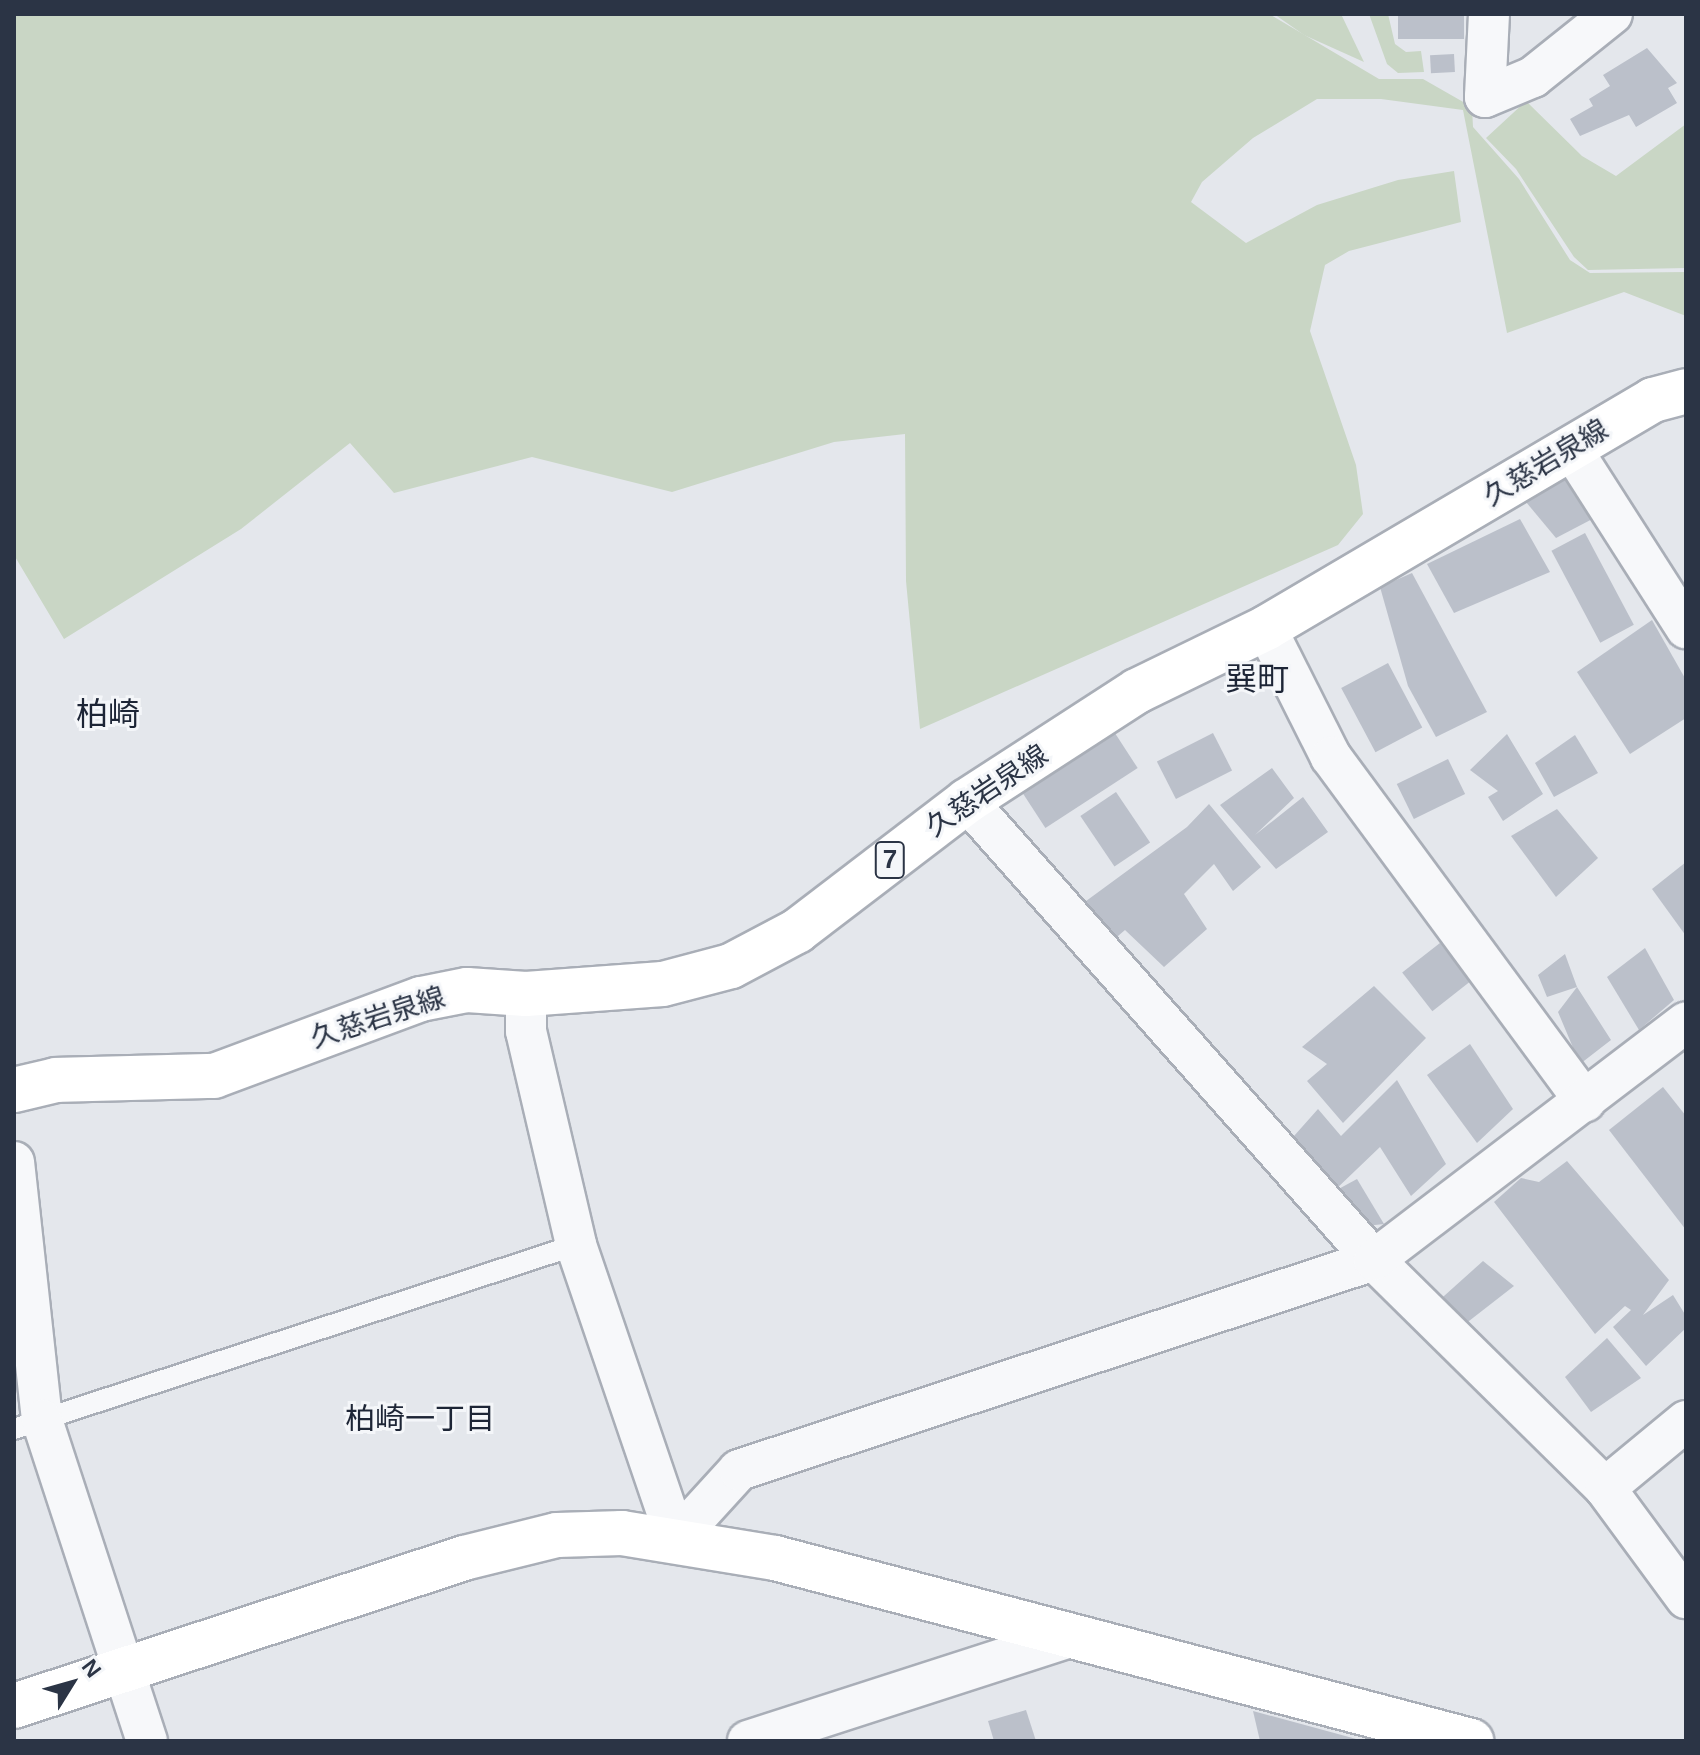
<!DOCTYPE html>
<meta charset="utf-8">
<style>
body{margin:0}
#map{position:relative;width:1700px;height:1755px;overflow:hidden;background:#e4e7ec;font-family:Helvetica,"Noto Sans JP",sans-serif}
div>[style]{position:absolute}
.green>*{inset:0;background:#c9d6c5}
.building>*{inset:0;background:#bbc0ca;transform-origin:0 0}
.roads{filter:drop-shadow(2px 0 #a9aeb7) drop-shadow(-2px 0 #a9aeb7) drop-shadow(0 2px #a9aeb7) drop-shadow(0 -2px #a9aeb7)}
.lane>*{height:20px;margin:-10px;padding:0 10px;transform-origin:10px;border-radius:10px;background:#f7f8fa}
.street>*{height:40px;margin:-20px;padding:0 20px;transform-origin:20px;border-radius:20px;background:#f7f8fa}
.secondary>*{height:44px;margin:-22px;padding:0 22px;transform-origin:22px;border-radius:22px;background:#fff}
.primary>*{height:44px;margin:-22px;padding:0 22px;transform-origin:22px;border-radius:22px;background:#fff}
span{translate:-50% -50%;white-space:nowrap;text-align:center;line-height:1.15;-webkit-text-stroke:6px #f4f6f9;paint-order:stroke}
.shield-label span{padding:2px 6px;background:#f4f6f9;border:2px solid;border-radius:6px;-webkit-text-stroke-width:0}
.shield-label{font-size:26px;color:#2b3445;font-weight:700}
.street-label{font-size:28px;color:#2b3445}
.neighbourhood-label{font-size:30px;color:#1d2536}
.quarter-label{font-size:32px;color:#1d2536}
.frame{position:absolute;inset:0;border:16px solid #2b3445;pointer-events:none}
.north{position:absolute;left:32px;top:1643px;width:80px;height:80px;-webkit-text-stroke:6px #f4f6f9;paint-order:stroke;rotate:53deg;font-size:22px;font-weight:700;line-height:32px;text-align:center;color:#2b3445}
.north::after{content:'';display:block;margin:auto;width:28px;height:36px;background:#2b3445;clip-path:polygon(50% 0,100% 100%,50% 72%,0 100%)}
</style>
<div id="map">
<div class="green">
<div style="clip-path:polygon(14px 14px,1269px 14px,1379px 79px,1423px 79px,1472px 107px,1473px 127px,1519px 179px,1570px 260px,1590px 273px,1686px 272px,1686px 316px,1624px 292px,1507px 333px,1463px 110px,1381px 99px,1317px 99px,1253px 138px,1202px 182px,1191px 202px,1246px 243px,1317px 205px,1398px 180px,1454px 171px,1461px 222px,1349px 251px,1325px 265px,1310px 331px,1356px 465px,1363px 514px,1338px 545px,920px 729px,906px 581px,905px 434px,834px 442px,672px 492px,532px 457px,394px 493px,350px 443px,241px 529px,64px 639px,14px 555px)"></div>
<div style="clip-path:polygon(1274px 14px,1341px 14px,1364px 62px,1304px 35px)"></div>
<div style="clip-path:polygon(1369px 14px,1388px 14px,1395px 44px,1406px 52px,1421px 51px,1424px 72px,1398px 73px,1387px 64px)"></div>
<div style="clip-path:polygon(1526px 101px,1582px 156px,1616px 176px,1686px 124px,1686px 268px,1588px 270px,1574px 257px,1516px 169px,1486px 138px)"></div>
</div>
<div class="building">
<div style="left:1398px;top:14px;width:66px;height:25px"></div>
<div style="clip-path:polygon(1647px 48px,1677px 83px,1668px 88px,1677px 103px,1636px 127px,1629px 115px,1580px 136px,1570px 119px,1593px 106px,1589px 99px,1610px 86px,1603px 75px)"></div>
<div style="left:1454px;top:54px;width:18px;height:24px;rotate:87deg"></div>
<div style="clip-path:polygon(1571px 474px,1600px 515px,1556px 538px,1526px 502px)"></div>
<div style="clip-path:polygon(1520px 519px,1550px 572px,1454px 613px,1427px 564px)"></div>
<div style="left:1585px;top:533px;width:104px;height:38px;rotate:62deg"></div>
<div style="clip-path:polygon(1412px 573px,1487px 712px,1436px 737px,1408px 686px,1380px 587px)"></div>
<div style="clip-path:polygon(1652px 620px,1686px 680px,1686px 718px,1630px 754px,1577px 672px)"></div>
<div style="left:1388px;top:663px;width:73px;height:53px;rotate:62deg"></div>
<div style="left:1111px;top:727px;width:49px;height:110px;rotate:57deg"></div>
<div style="left:1213px;top:733px;width:42px;height:63px;rotate:63deg"></div>
<div style="clip-path:polygon(1507px 734px,1543px 794px,1503px 821px,1488px 797px,1498px 791px,1470px 770px)"></div>
<div style="clip-path:polygon(1575px 735px,1598px 773px,1554px 797px,1535px 763px)"></div>
<div style="left:1448px;top:759px;width:39px;height:57px;rotate:64deg"></div>
<div style="clip-path:polygon(1272px 768px,1294px 798px,1255px 835px,1303px 797px,1328px 832px,1276px 869px,1220px 805px)"></div>
<div style="left:1116px;top:792px;width:61px;height:43px;rotate:56deg"></div>
<div style="clip-path:polygon(1209px 804px,1261px 867px,1233px 891px,1214px 864px,1184px 894px,1207px 929px,1164px 967px,1125px 930px,1111px 942px,1082px 904px,1187px 827px)"></div>
<div style="clip-path:polygon(1557px 809px,1598px 858px,1556px 897px,1511px 836px)"></div>
<div style="clip-path:polygon(1686px 862px,1686px 936px,1652px 889px)"></div>
<div style="left:1440px;top:943px;width:49px;height:48px;rotate:52deg"></div>
<div style="clip-path:polygon(1645px 948px,1674px 1000px,1639px 1030px,1607px 977px)"></div>
<div style="clip-path:polygon(1565px 954px,1577px 987px,1611px 1040px,1580px 1064px,1558px 1012px,1577px 987px,1547px 997px,1538px 975px)"></div>
<div style="clip-path:polygon(1374px 986px,1426px 1038px,1343px 1123px,1307px 1081px,1327px 1064px,1302px 1047px)"></div>
<div style="clip-path:polygon(1470px 1044px,1513px 1109px,1477px 1143px,1427px 1075px)"></div>
<div style="clip-path:polygon(1397px 1080px,1446px 1164px,1411px 1196px,1380px 1147px,1333px 1192px,1294px 1136px,1318px 1109px,1341px 1136px)"></div>
<div style="clip-path:polygon(1663px 1087px,1686px 1116px,1686px 1230px,1609px 1130px)"></div>
<div style="clip-path:polygon(1567px 1161px,1669px 1280px,1643px 1315px,1673px 1295px,1686px 1316px,1686px 1328px,1646px 1366px,1613px 1327px,1631px 1310px,1625px 1306px,1595px 1334px,1494px 1202px,1521px 1178px,1539px 1182px)"></div>
<div style="clip-path:polygon(1357px 1179px,1384px 1224px,1357px 1227px,1333px 1192px)"></div>
<div style="clip-path:polygon(1483px 1261px,1514px 1286px,1460px 1328px,1434px 1305px)"></div>
<div style="clip-path:polygon(1607px 1338px,1641px 1378px,1591px 1412px,1565px 1377px)"></div>
<div style="clip-path:polygon(1026px 1710px,1036px 1741px,994px 1741px,988px 1721px)"></div>
<div style="clip-path:polygon(1253px 1711px,1360px 1740px,1360px 1741px,1260px 1741px)"></div>
</div>
<div class="roads">
<div class="lane">
<div style="left:14px;top:1429px;width:591px;rotate:-18.13deg"></div>
</div>
<div class="street">
<div style="left:1489px;top:14px;width:83px;rotate:92.8deg"></div>
<div style="left:1485px;top:97px;width:52px;rotate:-22.6deg"></div>
<div style="left:1533px;top:77px;width:101px;rotate:-38.6deg"></div>
<div style="left:1571px;top:448px;width:214px;rotate:57.4deg"></div>
<div style="left:1266px;top:628px;width:144px;rotate:63.3deg"></div>
<div style="left:1331px;top:757px;width:428px;rotate:53.6deg"></div>
<div style="left:967px;top:801px;width:613px;rotate:48.44deg"></div>
<div style="left:1374px;top:1260px;width:325px;rotate:44.6deg"></div>
<div style="left:1605px;top:1488px;width:137px;rotate:53.6deg"></div>
<div style="left:526px;top:994px;width:37px;rotate:90deg"></div>
<div style="left:526px;top:1031px;width:220px;rotate:76.8deg"></div>
<div style="left:576px;top:1245px;width:311px;rotate:71.2deg"></div>
<div style="left:14px;top:1162px;width:260px;rotate:83.8deg"></div>
<div style="left:42px;top:1420px;width:338px;rotate:71.9deg"></div>
<div style="left:1605px;top:1488px;width:105px;rotate:-39.6deg"></div>
<div style="left:676px;top:1539px;width:93px;rotate:-47.6deg"></div>
<div style="left:739px;top:1470px;width:669px;rotate:-18.3deg"></div>
<div style="left:1374px;top:1260px;width:392px;rotate:-37.3deg"></div>
<div style="left:748px;top:1741px;width:342px;rotate:-17.9deg"></div>
</div>
<div class="secondary">
<div style="left:14px;top:1706px;width:474px;rotate:-18.2deg"></div>
<div style="left:464px;top:1558px;width:96px;rotate:-13.9deg"></div>
<div style="left:557px;top:1535px;width:65px;rotate:-1.8deg"></div>
<div style="left:622px;top:1533px;width:155px;rotate:9.3deg"></div>
<div style="left:775px;top:1558px;width:720px;rotate:14.73deg"></div>
</div>
<div class="primary">
<div style="left:14px;top:1090px;width:43px;rotate:-13.4deg"></div>
<div style="left:56px;top:1080px;width:158px;rotate:-1.5deg"></div>
<div style="left:214px;top:1076px;width:221px;rotate:-20.4deg"></div>
<div style="left:421px;top:999px;width:47px;rotate:-11.1deg"></div>
<div style="left:467px;top:990px;width:59px;rotate:3.9deg"></div>
<div style="left:526px;top:994px;width:137px;rotate:-4.2deg"></div>
<div style="left:663px;top:984px;width:70px;rotate:-14.8deg"></div>
<div style="left:731px;top:966px;width:75px;rotate:-27.9deg"></div>
<div style="left:797px;top:931px;width:214px;rotate:-37.4deg"></div>
<div style="left:967px;top:801px;width:202px;rotate:-32.9deg"></div>
<div style="left:1137px;top:691px;width:144px;rotate:-26deg"></div>
<div style="left:1266px;top:628px;width:449px;rotate:-30.5deg"></div>
<div style="left:1653px;top:400px;width:34px;rotate:-15deg"></div>
</div>
</div>
<div class="shield-label">
<span style="left:890px;top:860px">7</span>
</div>
<div class="street-label">
<span style="left:1546px;top:463px;rotate:-31deg">久慈岩泉線</span>
<span style="left:987px;top:791px;rotate:-34deg">久慈岩泉線</span>
<span style="left:378px;top:1018px;rotate:-18deg">久慈岩泉線</span>
</div>
<div class="neighbourhood-label">
<span style="left:420px;top:1419px">柏崎一丁目</span>
</div>
<div class="quarter-label">
<span style="left:1257px;top:679px">巽町</span>
<span style="left:108px;top:714px">柏崎</span>
</div>
<div class="frame"></div>
<div class="north">N</div>
</div>
